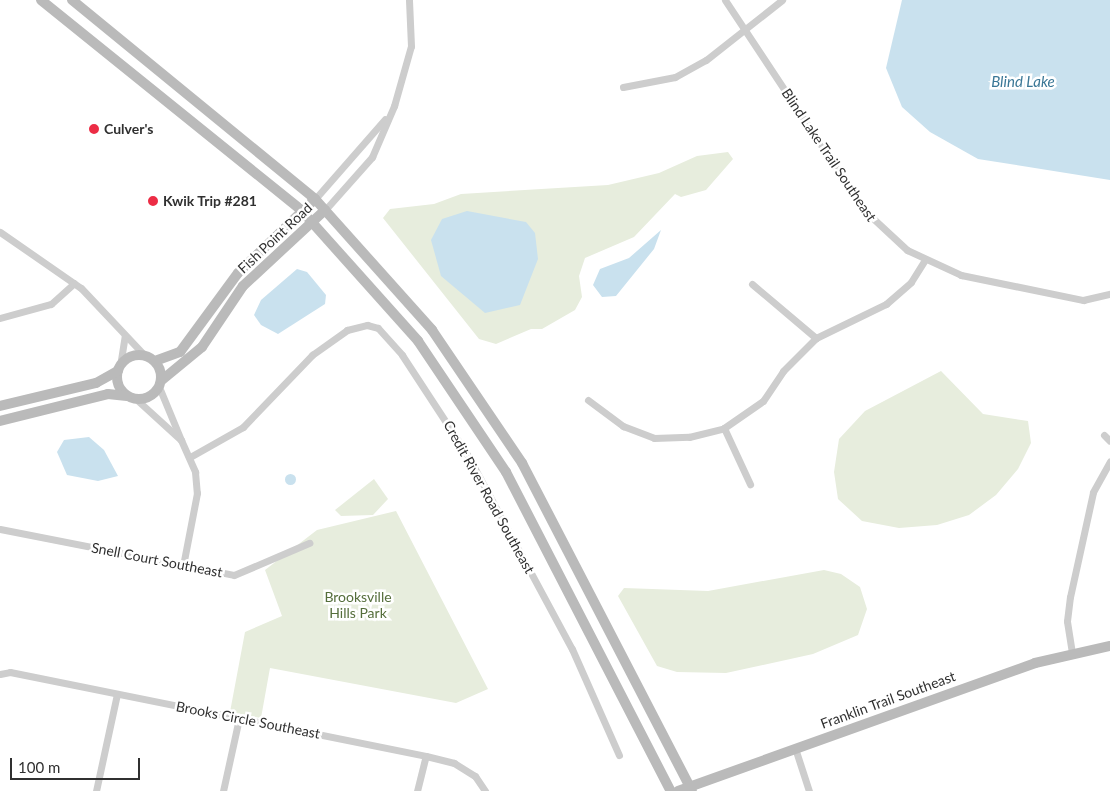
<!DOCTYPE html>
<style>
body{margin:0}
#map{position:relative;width:1110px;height:791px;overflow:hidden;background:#fff;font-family:Lato,sans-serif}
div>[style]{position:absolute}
.green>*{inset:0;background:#e7eddd}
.water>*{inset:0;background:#c9e1ee}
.round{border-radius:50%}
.street>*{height:7px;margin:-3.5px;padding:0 3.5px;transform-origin:3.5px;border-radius:3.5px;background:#cdcdcd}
.secondary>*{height:10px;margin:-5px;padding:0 5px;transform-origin:5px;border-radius:5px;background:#bababa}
.secondary>.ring{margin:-5px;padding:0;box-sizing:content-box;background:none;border:10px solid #bababa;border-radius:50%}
.dots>*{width:14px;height:14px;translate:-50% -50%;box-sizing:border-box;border:2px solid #fff;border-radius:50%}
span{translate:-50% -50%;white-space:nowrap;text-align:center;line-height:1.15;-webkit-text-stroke:5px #fff;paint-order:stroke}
.poi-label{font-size:14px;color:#303030;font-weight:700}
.left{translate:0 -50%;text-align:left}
.street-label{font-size:14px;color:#303030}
.park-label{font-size:14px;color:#556e3b}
.water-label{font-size:15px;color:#3a7796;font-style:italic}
.scale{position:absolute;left:10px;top:758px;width:130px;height:22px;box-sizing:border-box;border:2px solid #303030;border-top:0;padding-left:6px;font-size:15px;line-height:18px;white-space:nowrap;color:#303030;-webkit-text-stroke:4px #fff;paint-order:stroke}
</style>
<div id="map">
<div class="green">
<div style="clip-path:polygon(728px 152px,733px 159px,706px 190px,681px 197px,675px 194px,634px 237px,585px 258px,579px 276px,582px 297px,575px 310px,542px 329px,531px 329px,496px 344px,479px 339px,383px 218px,390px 209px,434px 204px,461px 194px,608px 185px,659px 173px,697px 156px)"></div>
<div style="clip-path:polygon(941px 371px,983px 414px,1028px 421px,1031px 443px,1018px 469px,996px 495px,969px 515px,937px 525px,899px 528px,862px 521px,838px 499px,834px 472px,839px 439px,865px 411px)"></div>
<div style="clip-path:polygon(374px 479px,388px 499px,373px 515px,341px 516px,335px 510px)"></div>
<div style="clip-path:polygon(396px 511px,488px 689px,456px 703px,270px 668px,261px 718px,230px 712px,245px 632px,282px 616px,265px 570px,317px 530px)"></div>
<div style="clip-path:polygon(824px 570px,841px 574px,860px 587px,867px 609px,858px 635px,813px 654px,726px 673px,677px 672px,657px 666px,618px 596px,624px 588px,708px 591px)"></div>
</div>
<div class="water">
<div style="clip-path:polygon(902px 0,1110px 0,1110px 180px,978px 159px,930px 132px,902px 107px,886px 68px)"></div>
<div style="clip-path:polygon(467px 211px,526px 222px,535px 233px,538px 259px,520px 305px,485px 313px,441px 276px,431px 240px,442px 219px)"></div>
<div style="clip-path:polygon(661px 230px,654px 249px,616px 296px,602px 297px,593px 285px,600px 269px,629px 258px)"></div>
<div style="clip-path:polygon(297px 269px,307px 272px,326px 295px,325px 304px,278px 334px,261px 325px,254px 315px,261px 300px)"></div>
<div style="clip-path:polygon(89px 437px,104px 450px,118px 476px,98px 481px,67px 475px,57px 452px,64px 440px)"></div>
<div class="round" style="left:284.5px;top:473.5px;width:11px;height:11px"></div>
</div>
<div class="street">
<div style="left:725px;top:0;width:252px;rotate:56.5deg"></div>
<div style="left:864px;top:210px;width:59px;rotate:42.9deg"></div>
<div style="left:907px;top:250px;width:60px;rotate:24.8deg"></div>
<div style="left:961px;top:275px;width:125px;rotate:11.6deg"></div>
<div style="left:1083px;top:300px;width:28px;rotate:-13deg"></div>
<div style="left:623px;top:87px;width:53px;rotate:-10.9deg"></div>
<div style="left:675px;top:77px;width:35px;rotate:-29deg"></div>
<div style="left:706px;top:60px;width:97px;rotate:-38.3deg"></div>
<div style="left:315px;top:199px;width:106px;rotate:-48.8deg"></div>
<div style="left:325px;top:210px;width:71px;rotate:-48.4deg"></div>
<div style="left:372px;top:157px;width:56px;rotate:-66.7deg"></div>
<div style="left:394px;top:106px;width:62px;rotate:-74.2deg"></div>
<div style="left:411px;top:46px;width:46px;rotate:-92.5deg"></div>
<div style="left:0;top:232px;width:98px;rotate:34.7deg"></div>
<div style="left:81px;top:288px;width:93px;rotate:46.7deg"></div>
<div style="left:752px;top:284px;width:84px;rotate:40.2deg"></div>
<div style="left:0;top:318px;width:53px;rotate:-15.4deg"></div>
<div style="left:51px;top:304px;width:31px;rotate:-42deg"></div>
<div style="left:120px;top:366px;width:30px;rotate:-81deg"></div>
<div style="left:136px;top:399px;width:61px;rotate:42.3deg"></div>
<div style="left:181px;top:440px;width:57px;rotate:-112.5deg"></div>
<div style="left:588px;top:400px;width:44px;rotate:36.6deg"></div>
<div style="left:623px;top:426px;width:33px;rotate:21deg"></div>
<div style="left:654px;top:438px;width:35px;rotate:-2deg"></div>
<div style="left:689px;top:437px;width:36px;rotate:-14deg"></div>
<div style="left:724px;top:428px;width:47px;rotate:-34.7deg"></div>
<div style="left:763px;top:401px;width:36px;rotate:-56deg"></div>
<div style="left:783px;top:371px;width:47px;rotate:-45deg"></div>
<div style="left:816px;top:338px;width:78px;rotate:-25.9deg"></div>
<div style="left:886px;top:304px;width:33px;rotate:-41deg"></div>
<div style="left:911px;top:282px;width:25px;rotate:-58deg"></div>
<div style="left:724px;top:428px;width:62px;rotate:65.1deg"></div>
<div style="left:1104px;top:435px;width:8px;rotate:45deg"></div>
<div style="left:181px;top:440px;width:35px;rotate:66deg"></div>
<div style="left:195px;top:472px;width:21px;rotate:85deg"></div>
<div style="left:197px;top:493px;width:74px;rotate:100.9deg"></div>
<div style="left:190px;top:457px;width:61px;rotate:-29.5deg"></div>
<div style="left:243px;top:427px;width:100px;rotate:-46.2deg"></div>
<div style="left:312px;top:355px;width:43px;rotate:-35.5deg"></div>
<div style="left:347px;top:330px;width:21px;rotate:-14deg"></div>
<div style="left:367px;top:325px;width:11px;rotate:15deg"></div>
<div style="left:378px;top:328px;width:36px;rotate:48deg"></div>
<div style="left:402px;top:355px;width:121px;rotate:56.8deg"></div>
<div style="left:468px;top:456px;width:219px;rotate:61.7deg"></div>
<div style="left:572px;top:649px;width:116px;rotate:66.1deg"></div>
<div style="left:0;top:529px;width:238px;rotate:11.1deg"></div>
<div style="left:234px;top:575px;width:82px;rotate:-23.1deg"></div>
<div style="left:1072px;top:653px;width:32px;rotate:-99deg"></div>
<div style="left:1067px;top:621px;width:24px;rotate:-83deg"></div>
<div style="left:1070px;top:597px;width:107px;rotate:-77.6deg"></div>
<div style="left:1093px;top:492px;width:35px;rotate:-61deg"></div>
<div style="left:0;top:674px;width:10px;rotate:-11deg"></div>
<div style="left:10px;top:672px;width:424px;rotate:11.4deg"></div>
<div style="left:426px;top:756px;width:29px;rotate:14deg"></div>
<div style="left:454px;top:763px;width:25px;rotate:32deg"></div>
<div style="left:475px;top:776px;width:18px;rotate:56deg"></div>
<div style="left:795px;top:748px;width:45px;rotate:72deg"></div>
<div style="left:96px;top:791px;width:99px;rotate:-77.8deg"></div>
<div style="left:223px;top:791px;width:75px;rotate:-77.6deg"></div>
<div style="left:417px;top:791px;width:36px;rotate:-76deg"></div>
</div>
<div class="secondary">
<div style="left:41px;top:0;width:334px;rotate:38.9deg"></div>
<div style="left:301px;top:210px;width:176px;rotate:48.2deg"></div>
<div style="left:418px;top:341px;width:158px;rotate:56.1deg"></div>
<div style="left:506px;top:472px;width:359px;rotate:62.7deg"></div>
<div style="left:72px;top:0;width:314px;rotate:39.3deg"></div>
<div style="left:315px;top:199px;width:176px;rotate:48.2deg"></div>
<div style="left:432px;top:330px;width:161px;rotate:55.9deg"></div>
<div style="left:522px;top:463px;width:369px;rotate:62.6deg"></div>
<div class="ring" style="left:117px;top:355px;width:34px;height:34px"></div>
<div style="left:155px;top:361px;width:27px;rotate:-20deg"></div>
<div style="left:180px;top:352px;width:98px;rotate:-53.7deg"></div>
<div style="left:238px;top:273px;width:107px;rotate:-43.9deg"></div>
<div style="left:162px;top:380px;width:52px;rotate:-39.5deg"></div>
<div style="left:202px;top:347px;width:73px;rotate:-56.1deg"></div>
<div style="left:243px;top:286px;width:112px;rotate:-42.8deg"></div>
<div style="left:0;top:406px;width:99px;rotate:-13.5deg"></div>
<div style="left:96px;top:383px;width:25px;rotate:-29deg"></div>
<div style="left:0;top:421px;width:111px;rotate:-14deg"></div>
<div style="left:108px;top:394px;width:19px;rotate:6deg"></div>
<div style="left:678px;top:791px;width:379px;rotate:-19.7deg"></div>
<div style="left:1035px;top:663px;width:77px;rotate:-12.8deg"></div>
</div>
<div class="dots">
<div style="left:94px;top:129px;background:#ec2c45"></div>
<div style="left:153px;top:201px;background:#ec2c45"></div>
</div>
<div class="poi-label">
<span class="left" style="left:104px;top:129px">Culver's</span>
<span class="left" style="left:163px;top:201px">Kwik Trip #281</span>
</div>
<div class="street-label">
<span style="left:829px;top:155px;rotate:56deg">Blind Lake Trail Southeast</span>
<span style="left:275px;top:238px;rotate:-43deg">Fish Point Road</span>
<span style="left:489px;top:497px;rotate:61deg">Credit River Road Southeast</span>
<span style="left:157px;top:560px;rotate:11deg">Snell Court Southeast</span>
<span style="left:888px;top:700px;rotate:-20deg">Franklin Trail Southeast</span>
<span style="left:248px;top:720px;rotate:11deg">Brooks Circle Southeast</span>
</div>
<div class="park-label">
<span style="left:358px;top:605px">Brooksville<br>Hills Park</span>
</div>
<div class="water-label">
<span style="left:1023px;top:82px">Blind Lake</span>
</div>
<div class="scale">100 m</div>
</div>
